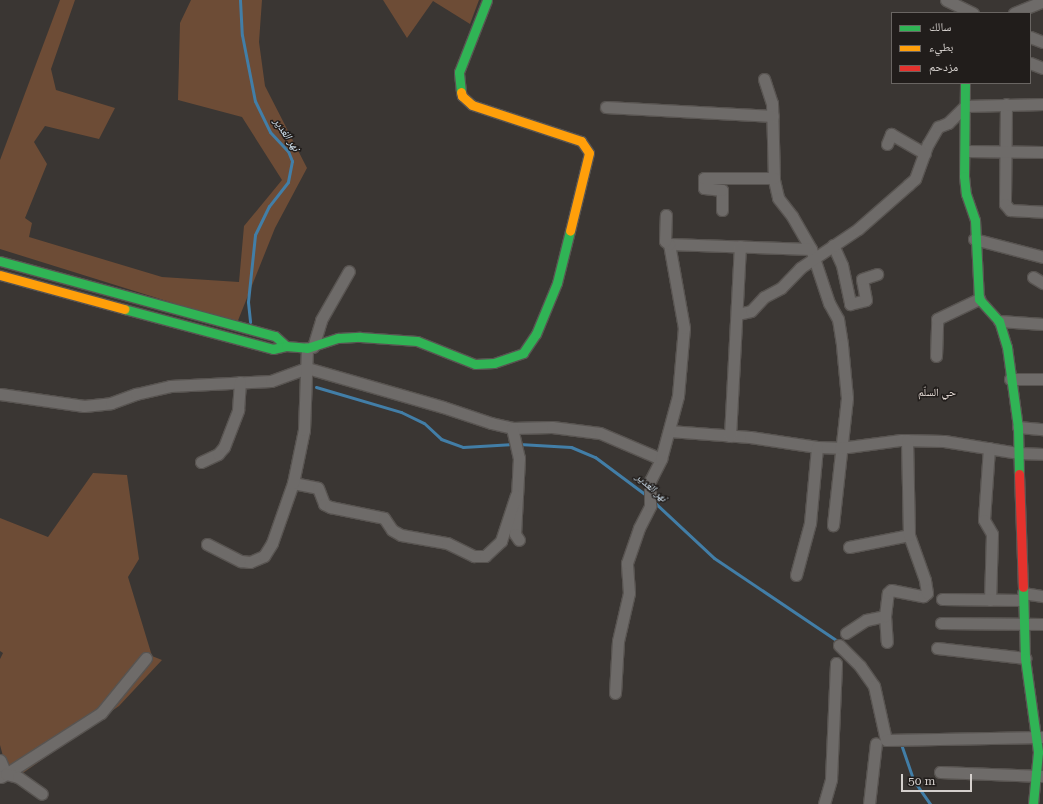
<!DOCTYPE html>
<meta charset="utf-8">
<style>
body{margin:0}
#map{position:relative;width:1043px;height:804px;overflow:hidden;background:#3a3633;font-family:"Roboto Serif","Noto Naskh Arabic",serif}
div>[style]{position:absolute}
.green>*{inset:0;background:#6d4c36}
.stream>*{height:3px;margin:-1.5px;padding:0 1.5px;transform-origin:1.5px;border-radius:1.5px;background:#427ea7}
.roads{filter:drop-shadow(1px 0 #585451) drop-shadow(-1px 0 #585451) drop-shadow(0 1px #585451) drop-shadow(0 -1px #585451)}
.street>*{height:11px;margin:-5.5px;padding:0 5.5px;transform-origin:5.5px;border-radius:5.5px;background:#6e6b69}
.fast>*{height:9px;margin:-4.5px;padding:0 4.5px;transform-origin:4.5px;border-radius:4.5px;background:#30b455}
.slow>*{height:9px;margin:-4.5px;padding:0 4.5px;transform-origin:4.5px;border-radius:4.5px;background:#ff9f0a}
.jam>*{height:9px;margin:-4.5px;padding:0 4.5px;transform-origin:4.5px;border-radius:4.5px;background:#e5322d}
span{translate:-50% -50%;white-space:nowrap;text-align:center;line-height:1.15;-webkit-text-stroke:3px #211d1b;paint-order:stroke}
.water-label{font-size:11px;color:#d4e5f2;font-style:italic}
.neighbourhood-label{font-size:11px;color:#e8ded8}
.legend{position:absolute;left:891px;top:12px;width:140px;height:72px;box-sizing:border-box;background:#211d1b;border:1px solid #696562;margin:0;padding:5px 7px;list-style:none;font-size:12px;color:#d5d0cd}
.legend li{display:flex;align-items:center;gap:8px;height:20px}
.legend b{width:20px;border:1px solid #696562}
.scale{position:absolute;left:901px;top:774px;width:71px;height:18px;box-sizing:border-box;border:2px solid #d5d0cd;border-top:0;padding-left:5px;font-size:12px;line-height:14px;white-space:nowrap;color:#d5d0cd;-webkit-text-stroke:3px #211d1b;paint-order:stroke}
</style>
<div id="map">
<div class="green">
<div style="clip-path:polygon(60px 0,75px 0,51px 69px,56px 90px,115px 108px,99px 139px,45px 126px,34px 142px,47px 164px,25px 218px,32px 223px,29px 237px,162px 277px,239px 282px,244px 226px,282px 180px,242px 117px,178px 100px,180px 23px,191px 0,262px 0,259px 42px,265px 86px,307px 168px,275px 228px,237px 323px,0 249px,0 160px)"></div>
<div style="clip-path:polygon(383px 0,479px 0,470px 24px,433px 1px,407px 38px)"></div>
<div style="clip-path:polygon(93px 473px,127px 475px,139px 559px,128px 577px,152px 656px,162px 660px,119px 706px,10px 782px,0 745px,0 659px,3px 653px,0 651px,0 518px,48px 537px)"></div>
</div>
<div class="stream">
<div style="left:240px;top:0;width:35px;rotate:87deg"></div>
<div style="left:242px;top:35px;width:67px;rotate:78.9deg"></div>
<div style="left:255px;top:101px;width:34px;rotate:64deg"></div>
<div style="left:270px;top:132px;width:26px;rotate:47deg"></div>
<div style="left:288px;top:151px;width:11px;rotate:68deg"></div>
<div style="left:292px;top:161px;width:21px;rotate:101deg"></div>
<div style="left:288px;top:182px;width:31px;rotate:128deg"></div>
<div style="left:269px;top:206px;width:32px;rotate:116deg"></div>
<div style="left:255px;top:235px;width:67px;rotate:96deg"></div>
<div style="left:248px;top:302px;width:20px;rotate:84deg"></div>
<div style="left:316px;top:387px;width:89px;rotate:16.4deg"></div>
<div style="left:401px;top:412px;width:25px;rotate:26deg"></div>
<div style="left:424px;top:423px;width:23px;rotate:43deg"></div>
<div style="left:441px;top:439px;width:23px;rotate:20deg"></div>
<div style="left:463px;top:447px;width:50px;rotate:-3.4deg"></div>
<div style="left:519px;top:444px;width:52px;rotate:3.3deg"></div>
<div style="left:571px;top:447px;width:26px;rotate:23deg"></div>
<div style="left:595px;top:457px;width:64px;rotate:36.7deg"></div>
<div style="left:653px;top:501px;width:83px;rotate:43.1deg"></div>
<div style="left:714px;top:558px;width:151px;rotate:33.9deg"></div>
<div style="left:901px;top:744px;width:39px;rotate:71deg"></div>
<div style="left:914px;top:781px;width:28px;rotate:55deg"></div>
</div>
<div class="roads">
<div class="street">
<div style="left:946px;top:0;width:30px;rotate:26deg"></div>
<div style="left:1014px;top:13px;width:31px;rotate:-22deg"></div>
<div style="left:1030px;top:37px;width:14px;rotate:21deg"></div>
<div style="left:1030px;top:63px;width:14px;rotate:21deg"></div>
<div style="left:764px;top:79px;width:25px;rotate:72deg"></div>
<div style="left:772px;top:103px;width:77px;rotate:88.5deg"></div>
<div style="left:774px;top:180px;width:18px;rotate:77deg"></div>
<div style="left:778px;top:198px;width:23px;rotate:52deg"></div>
<div style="left:792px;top:216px;width:38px;rotate:60deg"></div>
<div style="left:811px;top:249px;width:57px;rotate:71.6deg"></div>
<div style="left:829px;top:303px;width:18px;rotate:61deg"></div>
<div style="left:838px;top:319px;width:26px;rotate:81deg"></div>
<div style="left:842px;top:345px;width:53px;rotate:84.6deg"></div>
<div style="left:847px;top:398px;width:128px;rotate:96.3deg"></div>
<div style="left:1006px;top:104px;width:100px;rotate:90.6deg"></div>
<div style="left:1005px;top:204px;width:8px;rotate:50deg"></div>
<div style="left:1010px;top:210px;width:33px;rotate:3deg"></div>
<div style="left:606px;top:107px;width:167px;rotate:3.1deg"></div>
<div style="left:887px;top:144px;width:11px;rotate:-68deg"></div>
<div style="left:891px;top:134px;width:39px;rotate:30deg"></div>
<div style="left:966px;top:151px;width:77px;rotate:0.7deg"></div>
<div style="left:722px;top:210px;width:20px;rotate:-90deg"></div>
<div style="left:722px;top:190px;width:18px;rotate:-174deg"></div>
<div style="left:704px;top:188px;width:10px;rotate:-90deg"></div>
<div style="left:704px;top:178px;width:70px"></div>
<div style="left:974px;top:239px;width:71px;rotate:14.6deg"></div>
<div style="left:669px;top:244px;width:142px;rotate:2deg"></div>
<div style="left:833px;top:245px;width:22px;rotate:66deg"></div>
<div style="left:842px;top:265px;width:40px;rotate:78deg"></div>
<div style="left:850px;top:304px;width:16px;rotate:-14deg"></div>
<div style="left:866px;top:300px;width:21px;rotate:-101deg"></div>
<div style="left:862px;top:279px;width:16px;rotate:-18deg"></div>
<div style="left:1033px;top:277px;width:12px;rotate:31deg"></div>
<div style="left:737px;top:314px;width:14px;rotate:-12deg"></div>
<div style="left:751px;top:311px;width:19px;rotate:-47deg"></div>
<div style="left:764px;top:297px;width:19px;rotate:-28deg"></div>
<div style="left:781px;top:288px;width:28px;rotate:-46deg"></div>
<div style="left:800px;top:268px;width:70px;rotate:-33.9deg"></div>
<div style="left:858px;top:229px;width:67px;rotate:-41.3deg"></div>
<div style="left:908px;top:185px;width:9px;rotate:-41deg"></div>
<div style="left:915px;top:179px;width:37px;rotate:-70deg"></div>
<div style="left:928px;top:144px;width:20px;rotate:-60deg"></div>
<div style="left:938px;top:127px;width:11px;rotate:-22deg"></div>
<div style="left:948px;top:123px;width:24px;rotate:-45deg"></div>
<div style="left:965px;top:106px;width:78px;rotate:-1.5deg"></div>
<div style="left:999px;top:321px;width:44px;rotate:3.9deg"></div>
<div style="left:313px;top:347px;width:28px;rotate:-73deg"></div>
<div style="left:321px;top:320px;width:56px;rotate:-60.3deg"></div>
<div style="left:936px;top:356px;width:37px;rotate:-88deg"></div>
<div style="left:937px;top:319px;width:47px;rotate:-25.5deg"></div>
<div style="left:1010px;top:379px;width:33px"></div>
<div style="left:0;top:394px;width:85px;rotate:8.1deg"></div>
<div style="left:84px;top:406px;width:27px;rotate:-6deg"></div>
<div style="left:111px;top:403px;width:27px;rotate:-20deg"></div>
<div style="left:136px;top:394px;width:35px;rotate:-13deg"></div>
<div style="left:170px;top:386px;width:101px;rotate:-2.8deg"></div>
<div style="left:271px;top:381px;width:38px;rotate:-20deg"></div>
<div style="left:307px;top:368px;width:141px;rotate:16deg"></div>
<div style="left:443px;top:407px;width:51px;rotate:18.4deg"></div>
<div style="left:491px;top:423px;width:22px;rotate:13deg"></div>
<div style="left:512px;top:428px;width:40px;rotate:-1.4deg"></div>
<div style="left:552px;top:427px;width:48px;rotate:7.1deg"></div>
<div style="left:600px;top:433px;width:66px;rotate:23.1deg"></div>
<div style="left:1018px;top:427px;width:25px;rotate:5deg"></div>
<div style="left:512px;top:428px;width:31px;rotate:77deg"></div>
<div style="left:519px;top:458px;width:76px;rotate:93deg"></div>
<div style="left:515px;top:534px;width:7px;rotate:56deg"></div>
<div style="left:669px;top:431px;width:81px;rotate:4.2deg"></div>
<div style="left:750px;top:437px;width:68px;rotate:8.5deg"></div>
<div style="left:817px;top:447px;width:23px;rotate:2deg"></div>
<div style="left:840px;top:448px;width:62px;rotate:-7.5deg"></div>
<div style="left:901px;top:440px;width:43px;rotate:1.3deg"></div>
<div style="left:944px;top:441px;width:75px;rotate:9.2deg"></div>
<div style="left:1018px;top:453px;width:25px;rotate:2deg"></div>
<div style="left:730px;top:436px;width:190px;rotate:-87deg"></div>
<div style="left:989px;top:448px;width:72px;rotate:94deg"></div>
<div style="left:984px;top:520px;width:16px;rotate:60deg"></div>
<div style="left:992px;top:534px;width:66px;rotate:91.7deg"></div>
<div style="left:201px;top:462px;width:19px;rotate:-25deg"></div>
<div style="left:218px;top:454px;width:9px;rotate:-49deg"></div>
<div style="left:224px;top:447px;width:40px;rotate:-69deg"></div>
<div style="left:238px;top:410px;width:28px;rotate:-86deg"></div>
<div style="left:293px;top:483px;width:25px;rotate:11deg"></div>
<div style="left:318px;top:488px;width:17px;rotate:69deg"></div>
<div style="left:324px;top:504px;width:7px;rotate:27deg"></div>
<div style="left:330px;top:507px;width:55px;rotate:11.5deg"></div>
<div style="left:384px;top:518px;width:14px;rotate:56deg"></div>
<div style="left:392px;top:530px;width:10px;rotate:29deg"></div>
<div style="left:401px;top:535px;width:47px;rotate:9.9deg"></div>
<div style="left:447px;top:543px;width:30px;rotate:26deg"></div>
<div style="left:474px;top:556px;width:11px"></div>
<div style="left:485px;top:556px;width:22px;rotate:-43deg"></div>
<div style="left:501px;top:541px;width:48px;rotate:-71.9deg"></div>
<div style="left:207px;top:544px;width:38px;rotate:27deg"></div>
<div style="left:241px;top:561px;width:9px;rotate:6deg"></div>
<div style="left:250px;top:562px;width:15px;rotate:-23deg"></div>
<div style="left:264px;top:556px;width:15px;rotate:-58deg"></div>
<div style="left:272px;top:543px;width:64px;rotate:-70.7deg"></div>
<div style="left:293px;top:483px;width:54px;rotate:-78.3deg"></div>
<div style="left:304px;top:430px;width:82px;rotate:-87.9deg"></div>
<div style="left:849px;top:547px;width:61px;rotate:-11.3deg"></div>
<div style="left:796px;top:575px;width:54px;rotate:-74.9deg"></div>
<div style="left:810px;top:523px;width:76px;rotate:-84.7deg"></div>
<div style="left:1023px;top:593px;width:20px;rotate:9deg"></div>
<div style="left:942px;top:599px;width:80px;rotate:0.7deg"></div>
<div style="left:885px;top:616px;width:26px;rotate:86deg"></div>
<div style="left:941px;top:623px;width:102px;rotate:0.6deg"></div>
<div style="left:846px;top:633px;width:24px;rotate:-33deg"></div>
<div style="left:866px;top:620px;width:19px;rotate:-12deg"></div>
<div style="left:885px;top:616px;width:23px;rotate:-83deg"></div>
<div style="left:888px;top:593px;width:4px;rotate:-45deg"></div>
<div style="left:891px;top:590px;width:33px;rotate:11deg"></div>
<div style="left:923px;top:596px;width:5px;rotate:-37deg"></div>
<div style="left:927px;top:593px;width:13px;rotate:-99deg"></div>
<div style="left:925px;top:580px;width:48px;rotate:-109.6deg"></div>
<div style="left:909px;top:535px;width:95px;rotate:-91.2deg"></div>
<div style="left:839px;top:645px;width:30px;rotate:45deg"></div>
<div style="left:860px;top:666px;width:24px;rotate:55deg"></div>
<div style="left:874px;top:686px;width:55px;rotate:77.5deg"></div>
<div style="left:886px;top:740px;width:157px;rotate:-1.1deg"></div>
<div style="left:937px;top:648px;width:89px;rotate:6.5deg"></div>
<div style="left:615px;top:693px;width:52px;rotate:-86.7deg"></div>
<div style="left:618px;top:641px;width:49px;rotate:-77.1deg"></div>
<div style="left:629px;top:593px;width:30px;rotate:-94deg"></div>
<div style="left:627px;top:563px;width:37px;rotate:-71deg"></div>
<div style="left:639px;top:528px;width:25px;rotate:-63deg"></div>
<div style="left:650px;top:506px;width:25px;rotate:-90deg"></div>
<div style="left:650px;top:481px;width:25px;rotate:-63deg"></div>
<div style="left:661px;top:459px;width:65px;rotate:-74.9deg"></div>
<div style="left:678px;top:396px;width:68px;rotate:-85deg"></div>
<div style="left:684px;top:328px;width:85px;rotate:-100.1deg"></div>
<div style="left:669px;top:244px;width:5px;rotate:-143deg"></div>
<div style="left:665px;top:241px;width:26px;rotate:-88deg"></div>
<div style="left:0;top:760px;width:15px;rotate:67deg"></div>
<div style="left:6px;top:774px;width:6px;rotate:149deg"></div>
<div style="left:940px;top:772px;width:102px;rotate:2.2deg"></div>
<div style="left:6px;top:774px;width:113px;rotate:-32.7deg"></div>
<div style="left:101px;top:713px;width:71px;rotate:-50.7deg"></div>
<div style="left:6px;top:774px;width:12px;rotate:14deg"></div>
<div style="left:18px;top:777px;width:29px;rotate:35deg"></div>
<div style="left:824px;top:804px;width:26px;rotate:-74deg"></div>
<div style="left:831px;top:779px;width:116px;rotate:-87.5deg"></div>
<div style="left:869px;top:804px;width:61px;rotate:-83.5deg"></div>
</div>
<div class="fast">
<div style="left:965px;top:83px;width:93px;rotate:90.6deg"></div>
<div style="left:964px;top:176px;width:18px;rotate:84deg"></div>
<div style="left:966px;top:194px;width:28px;rotate:71deg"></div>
<div style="left:975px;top:220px;width:79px;rotate:87.1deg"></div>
<div style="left:979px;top:299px;width:30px;rotate:48deg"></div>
<div style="left:999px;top:321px;width:27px;rotate:73deg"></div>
<div style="left:1007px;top:347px;width:81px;rotate:82.2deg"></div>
<div style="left:1018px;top:427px;width:47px;rotate:88.8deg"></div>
<div style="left:461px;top:92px;width:20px;rotate:-96deg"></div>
<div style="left:459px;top:72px;width:77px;rotate:-68.7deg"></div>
<div style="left:0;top:261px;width:285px;rotate:15.3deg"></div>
<div style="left:275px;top:336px;width:15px;rotate:42deg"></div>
<div style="left:124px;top:309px;width:154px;rotate:15deg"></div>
<div style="left:273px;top:349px;width:13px;rotate:-13deg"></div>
<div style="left:286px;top:346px;width:21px;rotate:5deg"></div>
<div style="left:307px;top:348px;width:33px;rotate:-18deg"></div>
<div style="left:338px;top:338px;width:22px;rotate:-3deg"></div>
<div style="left:360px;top:337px;width:57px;rotate:4deg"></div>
<div style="left:417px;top:341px;width:62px;rotate:21.6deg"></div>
<div style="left:475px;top:364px;width:19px;rotate:-3deg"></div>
<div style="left:494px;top:363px;width:31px;rotate:-19deg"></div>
<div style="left:523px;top:353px;width:23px;rotate:-56deg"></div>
<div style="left:536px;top:334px;width:55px;rotate:-67.6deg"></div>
<div style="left:557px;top:283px;width:54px;rotate:-76deg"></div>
<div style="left:1023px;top:587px;width:71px;rotate:88.4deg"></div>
<div style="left:1025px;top:658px;width:95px;rotate:82.1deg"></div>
<div style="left:1038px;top:752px;width:52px;rotate:95.5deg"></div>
</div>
<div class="slow">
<div style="left:461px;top:92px;width:4px;rotate:76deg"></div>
<div style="left:462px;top:96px;width:13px;rotate:42deg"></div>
<div style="left:472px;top:105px;width:115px;rotate:18.3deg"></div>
<div style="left:581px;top:141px;width:14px;rotate:56deg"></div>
<div style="left:589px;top:153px;width:80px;rotate:103.7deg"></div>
<div style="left:0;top:275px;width:129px;rotate:15.3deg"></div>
</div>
<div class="jam">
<div style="left:1019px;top:474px;width:113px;rotate:88deg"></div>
</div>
</div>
<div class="water-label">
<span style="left:286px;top:135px;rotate:56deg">نهر الغدير</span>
<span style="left:651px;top:488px;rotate:41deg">نهر الغدير</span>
</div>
<div class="neighbourhood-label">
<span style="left:937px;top:393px">حي السلّم</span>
</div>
<ul class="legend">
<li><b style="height:5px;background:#30b455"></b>سالك</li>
<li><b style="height:5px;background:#ff9f0a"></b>بطيء</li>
<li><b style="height:5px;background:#e5322d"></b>مزدحم</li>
</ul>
<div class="scale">50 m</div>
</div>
